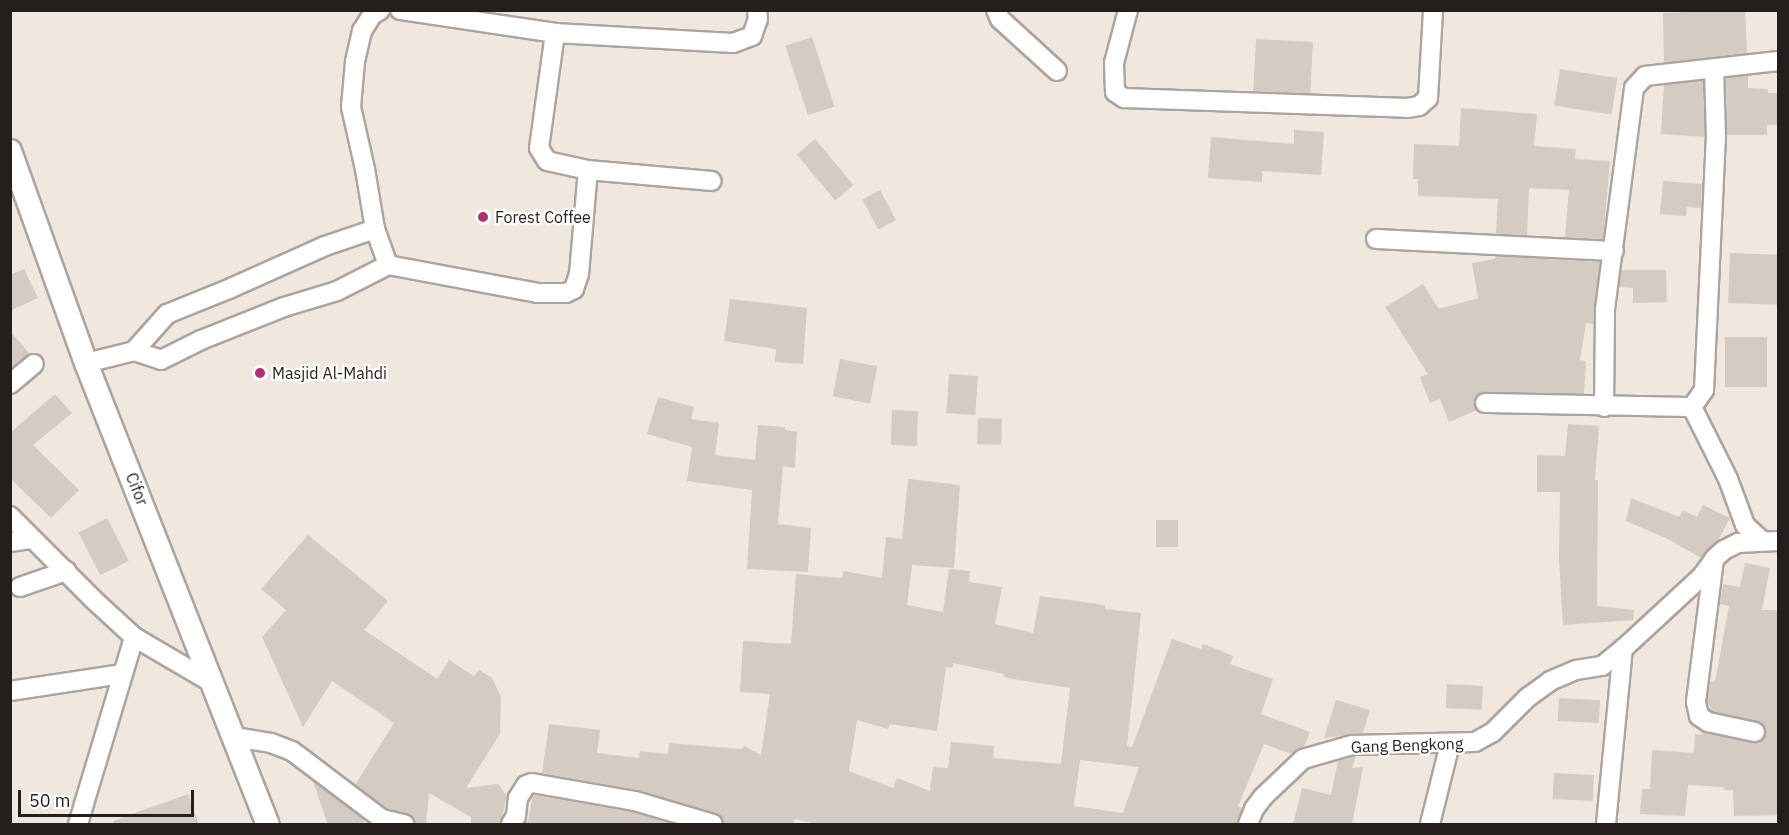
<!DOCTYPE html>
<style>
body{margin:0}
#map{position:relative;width:1789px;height:835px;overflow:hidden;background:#f0e7df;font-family:"IBM Plex Sans",sans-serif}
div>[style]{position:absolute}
.building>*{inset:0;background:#d4cbc3;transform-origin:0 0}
.roads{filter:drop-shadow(2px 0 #ada59d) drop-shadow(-2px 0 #ada59d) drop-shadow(0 2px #ada59d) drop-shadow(0 -2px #ada59d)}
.minor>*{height:18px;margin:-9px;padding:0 9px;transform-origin:9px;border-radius:9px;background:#fff}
.tertiary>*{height:22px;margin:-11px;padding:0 11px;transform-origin:11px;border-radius:11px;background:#fff}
.dots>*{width:16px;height:16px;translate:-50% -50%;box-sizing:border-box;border:3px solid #fff;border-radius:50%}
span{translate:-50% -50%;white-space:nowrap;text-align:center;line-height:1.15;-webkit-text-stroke:4.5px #fff;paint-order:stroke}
.poi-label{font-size:16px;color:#221f1c}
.left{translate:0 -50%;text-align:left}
.street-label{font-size:16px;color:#221f1c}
.frame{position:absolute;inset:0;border:12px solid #221f1c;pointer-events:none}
.scale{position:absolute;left:18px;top:790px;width:176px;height:27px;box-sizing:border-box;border:3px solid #221f1c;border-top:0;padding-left:8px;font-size:18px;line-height:21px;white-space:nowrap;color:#221f1c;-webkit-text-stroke:4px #fff;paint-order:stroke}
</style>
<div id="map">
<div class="building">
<div style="clip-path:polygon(1745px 10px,1747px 53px,1664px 63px,1663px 13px)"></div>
<div style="left:812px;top:37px;width:73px;height:28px;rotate:72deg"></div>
<div style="left:1256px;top:39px;width:57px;height:52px;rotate:3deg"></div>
<div style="left:1560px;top:69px;width:58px;height:37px;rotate:9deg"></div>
<div style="clip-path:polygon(1748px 76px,1748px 88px,1768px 89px,1768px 93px,1779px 93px,1779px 125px,1767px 125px,1767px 135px,1727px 135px,1726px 78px)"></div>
<div style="clip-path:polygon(1703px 81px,1705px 137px,1661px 134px,1664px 85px)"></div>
<div style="clip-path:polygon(1461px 108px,1537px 114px,1534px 146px,1576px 149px,1575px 159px,1610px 161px,1603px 239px,1565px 237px,1569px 190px,1529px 188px,1527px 235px,1496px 234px,1498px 199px,1418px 196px,1418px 179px,1413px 179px,1414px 144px,1459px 146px)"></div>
<div style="clip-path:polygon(1294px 130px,1324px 132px,1321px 175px,1262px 171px,1262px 182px,1208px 178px,1211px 137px,1294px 144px)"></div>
<div style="left:815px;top:139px;width:60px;height:24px;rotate:50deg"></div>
<div style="clip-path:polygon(1663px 181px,1702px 184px,1701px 208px,1687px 207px,1686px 216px,1660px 214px)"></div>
<div style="left:880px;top:190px;width:34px;height:20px;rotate:62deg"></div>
<div style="left:1730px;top:253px;width:49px;height:50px;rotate:2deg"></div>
<div style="clip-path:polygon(1495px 256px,1600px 262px,1594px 324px,1586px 323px,1580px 360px,1586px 361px,1584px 394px,1485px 392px,1475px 398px,1477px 410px,1449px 422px,1440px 399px,1430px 403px,1420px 377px,1428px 374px,1385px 307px,1423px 284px,1439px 309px,1478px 298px,1472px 263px,1495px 259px)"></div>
<div style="clip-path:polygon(24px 269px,38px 298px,10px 311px,10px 275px)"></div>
<div style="clip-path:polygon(1621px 270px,1666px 270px,1667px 302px,1633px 303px,1633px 288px,1619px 287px)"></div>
<div style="clip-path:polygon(730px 299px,807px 308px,803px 364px,775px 362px,776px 349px,724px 341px)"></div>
<div style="clip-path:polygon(10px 331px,30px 354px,10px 369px)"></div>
<div style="left:1725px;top:337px;width:42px;height:50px"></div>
<div style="left:840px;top:359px;width:38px;height:38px;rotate:11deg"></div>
<div style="left:949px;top:374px;width:29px;height:39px;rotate:4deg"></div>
<div style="clip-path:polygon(55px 394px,72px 413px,33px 445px,79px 490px,51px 518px,10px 478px,10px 433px)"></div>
<div style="clip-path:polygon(658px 397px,694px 407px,691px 419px,719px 423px,715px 455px,755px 460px,758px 425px,785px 427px,785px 430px,797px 432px,795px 468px,783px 466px,778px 524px,811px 528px,808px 572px,747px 569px,752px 490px,687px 481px,692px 447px,647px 434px)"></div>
<div style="left:892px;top:410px;width:26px;height:35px;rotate:2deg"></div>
<div style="left:978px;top:418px;width:24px;height:26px;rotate:2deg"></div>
<div style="clip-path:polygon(1568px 424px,1599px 426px,1595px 480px,1598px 480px,1597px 606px,1634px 610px,1633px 620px,1563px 625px,1559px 559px,1560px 492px,1537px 492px,1537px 455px,1565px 456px)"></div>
<div style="clip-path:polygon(evenodd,908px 479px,960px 485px,954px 568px,912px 565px,907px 605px,943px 612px,949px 569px,970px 571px,969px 582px,1002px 587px,995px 624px,1033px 633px,1040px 596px,1105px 605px,1105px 609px,1141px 613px,1127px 746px,1132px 747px,1172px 639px,1201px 649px,1203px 644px,1219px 650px,1233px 656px,1230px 664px,1273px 679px,1261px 714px,1310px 732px,1304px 747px,1292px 754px,1264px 744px,1238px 806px,1242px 808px,1237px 825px,821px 825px,794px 819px,794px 825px,724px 825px,722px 817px,716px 813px,638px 790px,542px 773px,549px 724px,600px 730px,597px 753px,639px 758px,640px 751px,668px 754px,669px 743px,742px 749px,744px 746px,761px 755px,770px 694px,740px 692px,743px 641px,791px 644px,796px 574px,842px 578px,844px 571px,882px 578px,886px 537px,902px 539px,908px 479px,953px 663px,1004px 674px,1004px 677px,1013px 679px,1070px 688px,1061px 764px,993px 758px,994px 746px,951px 742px,948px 768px,933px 767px,930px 791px,897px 778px,893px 788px,849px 771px,857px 720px,888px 729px,890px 724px,937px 731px,946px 667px,952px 668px,953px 663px,908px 479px,1080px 760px,1139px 767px,1123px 813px,1074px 806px,1080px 760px)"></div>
<div style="clip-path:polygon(1631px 498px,1679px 517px,1683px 510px,1697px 517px,1703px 505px,1730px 518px,1718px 540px,1701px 558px,1668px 539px,1626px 521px)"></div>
<div style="left:107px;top:518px;width:48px;height:32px;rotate:63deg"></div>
<div style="left:1156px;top:520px;width:22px;height:27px"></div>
<div style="clip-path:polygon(308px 535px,388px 601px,364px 630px,437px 679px,449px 660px,474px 676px,479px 670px,492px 678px,501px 697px,500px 734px,466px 788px,498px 784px,507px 796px,500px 825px,471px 825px,471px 817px,429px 793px,426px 824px,415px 823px,411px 815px,387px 809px,355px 785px,394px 723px,332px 681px,303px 727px,262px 637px,286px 610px,261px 589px)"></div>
<div style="clip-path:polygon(1745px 563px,1770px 568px,1762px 610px,1779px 610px,1779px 815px,1734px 816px,1733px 790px,1724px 790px,1724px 787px,1688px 785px,1685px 816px,1640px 814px,1642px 789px,1650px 789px,1652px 750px,1694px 753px,1695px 734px,1702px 735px,1703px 732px,1753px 743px,1759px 742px,1766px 735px,1762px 723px,1712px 711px,1707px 702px,1710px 681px,1714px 682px,1716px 677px,1729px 606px,1720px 604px,1723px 584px,1740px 587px)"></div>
<div style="left:1447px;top:684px;width:36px;height:24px;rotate:3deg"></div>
<div style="left:1559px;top:698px;width:41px;height:23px;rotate:3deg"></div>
<div style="clip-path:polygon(1336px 700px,1370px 710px,1363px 733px,1324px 738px)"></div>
<div style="clip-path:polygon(1356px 756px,1352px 768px,1363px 767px,1352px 825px,1293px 825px,1302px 788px,1331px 795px,1338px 761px)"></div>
<div style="left:1554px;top:773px;width:40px;height:26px;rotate:3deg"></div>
<div style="clip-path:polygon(313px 781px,363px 819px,365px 825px,328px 825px)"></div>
<div style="clip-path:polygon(188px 794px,199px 825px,114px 825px,113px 821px)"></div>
<div style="clip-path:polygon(533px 795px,632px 812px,675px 825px,524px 825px,527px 819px,528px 821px)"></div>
</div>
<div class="roads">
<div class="minor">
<div style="left:380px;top:10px;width:9px;rotate:148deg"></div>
<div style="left:372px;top:15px;width:19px;rotate:122deg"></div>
<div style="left:362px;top:31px;width:32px;rotate:103deg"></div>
<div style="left:355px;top:62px;width:45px;rotate:95.1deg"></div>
<div style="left:351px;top:107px;width:64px;rotate:77.3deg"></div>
<div style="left:365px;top:169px;width:61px;rotate:80.5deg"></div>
<div style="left:375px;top:229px;width:38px;rotate:70deg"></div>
<div style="left:400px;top:10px;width:157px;rotate:8.4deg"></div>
<div style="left:555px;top:33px;width:116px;rotate:97.9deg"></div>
<div style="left:539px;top:148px;width:15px;rotate:58deg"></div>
<div style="left:547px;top:161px;width:42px;rotate:12.4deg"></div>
<div style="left:996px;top:10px;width:10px;rotate:66deg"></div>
<div style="left:1000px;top:19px;width:77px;rotate:42.4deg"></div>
<div style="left:1128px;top:10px;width:55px;rotate:104.8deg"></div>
<div style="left:1114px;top:63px;width:29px;rotate:88deg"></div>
<div style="left:1115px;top:92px;width:11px;rotate:34deg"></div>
<div style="left:1124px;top:98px;width:283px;rotate:2deg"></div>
<div style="left:1407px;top:108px;width:12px;rotate:-9deg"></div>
<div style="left:1419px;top:106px;width:12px;rotate:-42deg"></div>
<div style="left:1428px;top:98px;width:88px;rotate:-86.7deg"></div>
<div style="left:555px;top:33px;width:178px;rotate:3.2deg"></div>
<div style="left:733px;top:43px;width:20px;rotate:-20deg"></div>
<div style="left:752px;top:36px;width:18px;rotate:-71deg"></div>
<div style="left:758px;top:19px;width:9px;rotate:-96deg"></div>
<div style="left:1376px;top:239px;width:238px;rotate:2.9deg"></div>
<div style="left:134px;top:351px;width:50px;rotate:-48.3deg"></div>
<div style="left:167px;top:314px;width:69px;rotate:-22.1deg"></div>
<div style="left:231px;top:288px;width:103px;rotate:-24.1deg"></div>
<div style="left:325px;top:246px;width:53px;rotate:-18.8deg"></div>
<div style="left:86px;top:363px;width:49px;rotate:-14deg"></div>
<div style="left:134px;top:351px;width:28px;rotate:18deg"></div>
<div style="left:161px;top:360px;width:45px;rotate:-26.6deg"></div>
<div style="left:201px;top:340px;width:89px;rotate:-21.7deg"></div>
<div style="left:284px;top:307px;width:55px;rotate:-16.8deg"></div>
<div style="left:337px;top:291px;width:57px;rotate:-27deg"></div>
<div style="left:388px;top:265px;width:152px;rotate:10.6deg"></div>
<div style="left:537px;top:293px;width:29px"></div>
<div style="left:566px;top:293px;width:9px;rotate:-27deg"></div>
<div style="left:574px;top:289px;width:16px;rotate:-72deg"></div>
<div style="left:579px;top:274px;width:104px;rotate:-85.1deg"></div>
<div style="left:588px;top:170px;width:124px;rotate:5.1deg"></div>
<div style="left:10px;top:384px;width:31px;rotate:-40deg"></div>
<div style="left:1485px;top:403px;width:207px;rotate:1.1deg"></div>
<div style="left:1692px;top:407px;width:80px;rotate:63.4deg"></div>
<div style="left:1728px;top:479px;width:49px;rotate:69.7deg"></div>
<div style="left:1745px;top:525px;width:23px;rotate:43deg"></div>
<div style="left:1604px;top:407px;width:98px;rotate:-89.4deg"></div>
<div style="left:1605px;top:309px;width:223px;rotate:-82.5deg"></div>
<div style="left:1634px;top:88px;width:16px;rotate:-47deg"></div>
<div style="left:1645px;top:76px;width:134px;rotate:-6.4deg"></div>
<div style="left:1692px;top:407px;width:21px;rotate:-55deg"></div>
<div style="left:1704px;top:390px;width:251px;rotate:-87.3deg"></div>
<div style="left:1716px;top:139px;width:71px;rotate:-91.6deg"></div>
<div style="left:10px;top:516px;width:120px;rotate:45deg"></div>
<div style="left:95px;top:601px;width:53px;rotate:42.7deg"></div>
<div style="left:134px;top:637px;width:93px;rotate:30.4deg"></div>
<div style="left:10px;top:542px;width:22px;rotate:-8deg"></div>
<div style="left:1714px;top:559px;width:144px;rotate:97.2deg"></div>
<div style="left:1696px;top:702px;width:14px;rotate:78deg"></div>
<div style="left:1699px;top:716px;width:11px;rotate:34deg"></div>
<div style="left:1708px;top:722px;width:48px;rotate:12deg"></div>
<div style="left:20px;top:587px;width:49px;rotate:-19.2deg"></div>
<div style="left:10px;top:691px;width:114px;rotate:-8.6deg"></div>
<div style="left:234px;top:737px;width:37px;rotate:9deg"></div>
<div style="left:271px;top:743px;width:22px;rotate:21deg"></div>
<div style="left:292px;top:751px;width:113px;rotate:37.1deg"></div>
<div style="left:382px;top:819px;width:23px;rotate:13deg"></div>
<div style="left:78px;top:824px;width:195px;rotate:-73.3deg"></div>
<div style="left:511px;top:824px;width:9px;rotate:-58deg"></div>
<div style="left:516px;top:816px;width:18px;rotate:-84deg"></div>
<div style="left:518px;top:798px;width:15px;rotate:-58deg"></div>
<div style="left:526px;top:785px;width:6px;rotate:-18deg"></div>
<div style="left:532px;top:783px;width:105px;rotate:9.9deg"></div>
<div style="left:635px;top:801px;width:81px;rotate:16.4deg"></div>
<div style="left:1248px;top:824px;width:16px;rotate:-68deg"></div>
<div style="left:1254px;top:809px;width:15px;rotate:-53deg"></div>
<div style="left:1263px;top:797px;width:55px;rotate:-43.5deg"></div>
<div style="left:1303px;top:759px;width:51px;rotate:-15.9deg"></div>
<div style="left:1352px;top:745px;width:123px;rotate:-1.4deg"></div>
<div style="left:1475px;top:742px;width:21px;rotate:-29deg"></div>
<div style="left:1493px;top:732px;width:48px;rotate:-45deg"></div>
<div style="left:1527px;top:698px;width:29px;rotate:-36deg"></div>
<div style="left:1550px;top:681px;width:28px;rotate:-23deg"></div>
<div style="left:1576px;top:670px;width:26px;rotate:-9deg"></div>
<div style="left:1602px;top:666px;width:27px;rotate:-39deg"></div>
<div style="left:1623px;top:649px;width:108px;rotate:-42.7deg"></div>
<div style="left:1702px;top:576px;width:22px;rotate:-54deg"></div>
<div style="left:1715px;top:558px;width:12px;rotate:-42deg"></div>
<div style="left:1724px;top:550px;width:16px;rotate:-27deg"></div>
<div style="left:1738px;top:543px;width:40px;rotate:-2.9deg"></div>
<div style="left:1430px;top:824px;width:82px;rotate:-76deg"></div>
<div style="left:1606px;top:824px;width:176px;rotate:-84.5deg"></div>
</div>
<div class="tertiary">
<div style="left:10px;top:151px;width:225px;rotate:70.3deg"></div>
<div style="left:86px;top:363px;width:496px;rotate:68.5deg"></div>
</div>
</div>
<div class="dots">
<div style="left:483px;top:217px;background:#b42e73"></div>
<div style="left:260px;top:373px;background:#b42e73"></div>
</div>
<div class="poi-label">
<span class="left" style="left:495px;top:217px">Forest Coffee</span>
<span class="left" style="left:272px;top:373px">Masjid Al-Mahdi</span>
</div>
<div class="street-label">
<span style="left:137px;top:489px;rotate:68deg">Cifor</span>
<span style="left:1407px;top:745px;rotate:-2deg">Gang Bengkong</span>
</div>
<div class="frame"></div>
<div class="scale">50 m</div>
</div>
